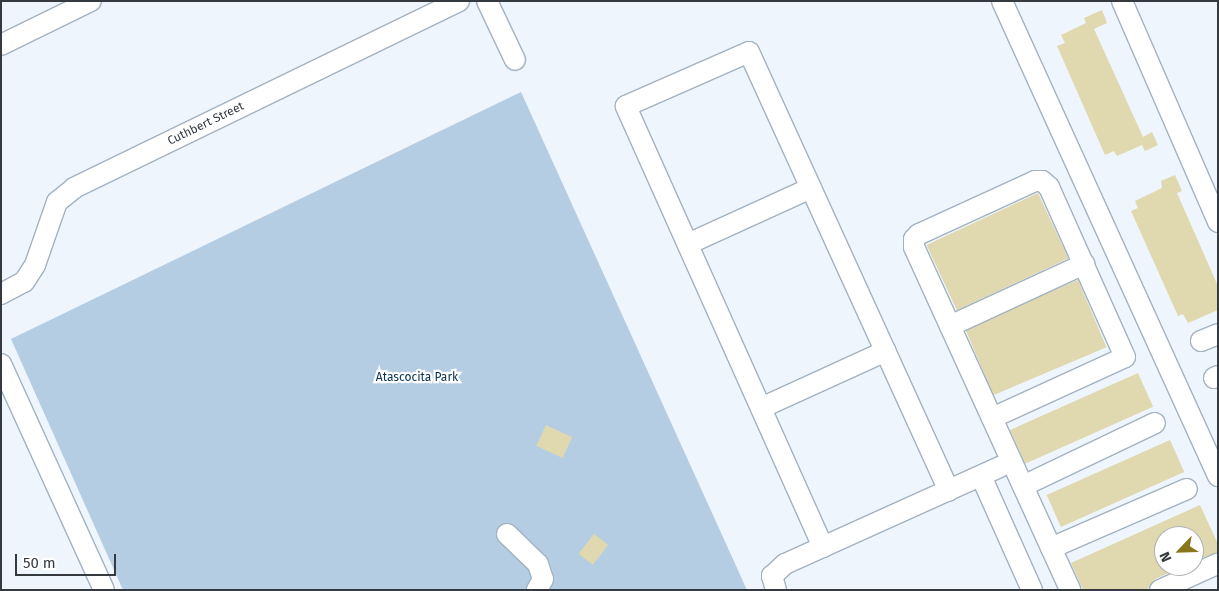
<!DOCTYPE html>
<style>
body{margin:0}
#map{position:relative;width:1219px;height:591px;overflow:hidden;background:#eef5fc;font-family:"Fira Sans",sans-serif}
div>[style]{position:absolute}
.green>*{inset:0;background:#b5cde3}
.building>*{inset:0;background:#e0d8ae;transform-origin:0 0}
.roads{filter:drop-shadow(1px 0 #a2b2c1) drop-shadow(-1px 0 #a2b2c1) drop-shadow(0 1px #a2b2c1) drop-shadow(0 -1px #a2b2c1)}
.minor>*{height:20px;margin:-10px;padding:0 10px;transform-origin:10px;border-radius:10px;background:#fff}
span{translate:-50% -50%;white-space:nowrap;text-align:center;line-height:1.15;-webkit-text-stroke:4.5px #fff;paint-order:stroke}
.street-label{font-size:12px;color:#343a40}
.park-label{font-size:12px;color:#08324f}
.frame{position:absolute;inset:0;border:2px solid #343a40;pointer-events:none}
.north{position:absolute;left:1154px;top:526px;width:50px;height:50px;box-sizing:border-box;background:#fff;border:1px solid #aeb0b3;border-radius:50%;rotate:246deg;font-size:14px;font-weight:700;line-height:20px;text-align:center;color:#343a40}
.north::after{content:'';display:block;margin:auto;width:18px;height:22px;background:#88761a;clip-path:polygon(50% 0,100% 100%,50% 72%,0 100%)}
.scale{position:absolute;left:15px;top:554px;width:101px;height:22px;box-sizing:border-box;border:2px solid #343a40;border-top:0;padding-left:6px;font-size:15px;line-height:18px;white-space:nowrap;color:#343a40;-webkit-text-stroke:4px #fff;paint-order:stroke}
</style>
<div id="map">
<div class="green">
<div style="clip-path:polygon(521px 92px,747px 590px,123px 590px,11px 339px)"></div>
</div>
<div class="building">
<div style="clip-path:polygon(1102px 10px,1107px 23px,1094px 29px,1143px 137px,1152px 132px,1158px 145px,1145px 151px,1142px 145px,1117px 156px,1114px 151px,1105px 155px,1057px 46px,1065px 43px,1061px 35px,1086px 23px,1084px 18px)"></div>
<div style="clip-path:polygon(1175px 175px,1182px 191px,1177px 193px,1218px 286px,1218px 310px,1188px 323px,1183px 314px,1178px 316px,1131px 211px,1138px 208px,1135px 201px,1162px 188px,1161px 181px)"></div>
<div style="left:1038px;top:193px;width:72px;height:123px;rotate:65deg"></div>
<div style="left:1078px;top:280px;width:73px;height:123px;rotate:67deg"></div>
<div style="left:1138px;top:373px;width:37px;height:140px;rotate:66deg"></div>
<div style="left:546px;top:425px;width:29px;height:23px;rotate:25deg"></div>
<div style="left:1170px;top:440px;width:35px;height:135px;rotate:66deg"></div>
<div style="clip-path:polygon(1200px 505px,1218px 544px,1218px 552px,1194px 561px,1194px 536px,1164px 536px,1164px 566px,1184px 566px,1155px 579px,1147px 590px,1083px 590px,1071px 563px)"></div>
<div style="left:594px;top:534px;width:18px;height:25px;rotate:38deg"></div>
</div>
<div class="roads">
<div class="minor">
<div style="left:487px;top:1px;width:65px;rotate:64.6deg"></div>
<div style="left:1002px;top:1px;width:522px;rotate:65.55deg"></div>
<div style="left:1122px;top:1px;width:241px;rotate:66.5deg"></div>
<div style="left:1px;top:45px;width:100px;rotate:-26.1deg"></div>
<div style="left:688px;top:244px;width:135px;rotate:-24.5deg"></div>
<div style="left:1px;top:294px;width:26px;rotate:-28deg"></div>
<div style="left:24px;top:282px;width:20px;rotate:-57deg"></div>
<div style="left:35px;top:265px;width:67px;rotate:-70.8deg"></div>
<div style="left:57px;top:202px;width:22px;rotate:-39deg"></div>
<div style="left:74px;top:188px;width:428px;rotate:-25.9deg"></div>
<div style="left:950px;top:326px;width:148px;rotate:-24.8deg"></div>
<div style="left:1201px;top:341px;width:18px;rotate:-22deg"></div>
<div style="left:1px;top:364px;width:248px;rotate:65.5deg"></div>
<div style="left:1214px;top:378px;width:4px;rotate:-27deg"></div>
<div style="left:761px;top:408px;width:137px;rotate:-24.5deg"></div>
<div style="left:992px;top:418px;width:146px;rotate:-24.6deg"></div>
<div style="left:1125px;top:357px;width:186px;rotate:-114.1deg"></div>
<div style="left:1049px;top:187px;width:9px;rotate:-139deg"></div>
<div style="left:1042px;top:181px;width:7px;rotate:180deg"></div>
<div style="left:1035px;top:181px;width:128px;rotate:155.4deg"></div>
<div style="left:919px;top:234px;width:7px;rotate:135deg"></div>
<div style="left:914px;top:239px;width:8px;rotate:90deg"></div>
<div style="left:914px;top:247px;width:377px;rotate:65.5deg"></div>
<div style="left:981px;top:476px;width:125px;rotate:65.9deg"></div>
<div style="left:1023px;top:486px;width:146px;rotate:-25.5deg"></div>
<div style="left:507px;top:534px;width:43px;rotate:44.1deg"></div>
<div style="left:538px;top:564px;width:16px;rotate:72deg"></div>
<div style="left:543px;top:579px;width:13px;rotate:119deg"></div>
<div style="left:823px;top:547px;width:483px;rotate:-114.1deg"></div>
<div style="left:626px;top:106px;width:134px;rotate:-23.7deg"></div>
<div style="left:749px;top:52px;width:482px;rotate:65.5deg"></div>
<div style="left:1051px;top:548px;width:148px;rotate:-23.5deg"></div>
<div style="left:776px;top:590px;width:15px;rotate:-106deg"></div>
<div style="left:772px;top:576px;width:18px;rotate:-43deg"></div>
<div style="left:785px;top:564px;width:236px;rotate:-24.3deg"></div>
<div style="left:1160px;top:590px;width:63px;rotate:-24.5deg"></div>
</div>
</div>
<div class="street-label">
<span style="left:206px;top:124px;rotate:-26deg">Cuthbert Street</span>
</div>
<div class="park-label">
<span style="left:417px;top:378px">Atascocita Park</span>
</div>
<div class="frame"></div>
<div class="north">N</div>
<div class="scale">50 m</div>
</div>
